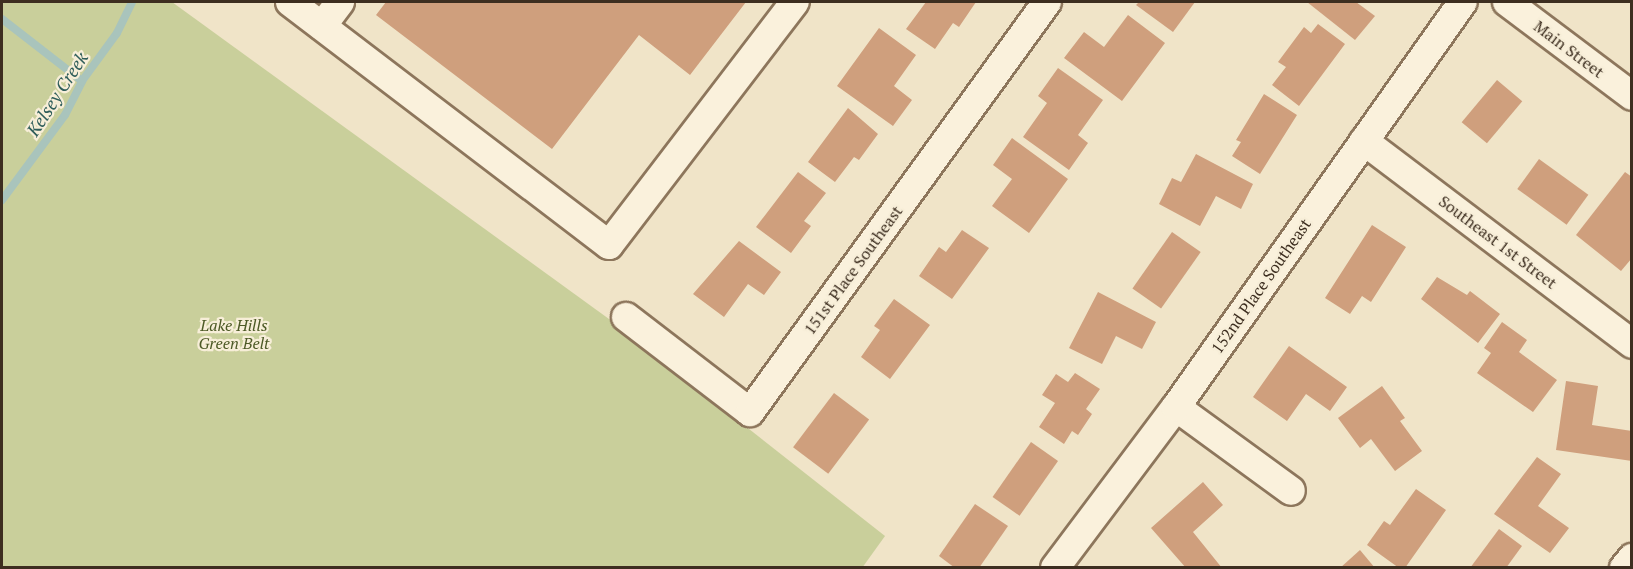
<!DOCTYPE html>
<style>
body{margin:0}
#map{position:relative;width:1633px;height:569px;overflow:hidden;background:#f0e4c8;font-family:"PT Serif",serif}
div>[style]{position:absolute}
.green>*{inset:0;background:#c9cf9b}
.stream>*{height:8px;margin:-4px;padding:0 4px;transform-origin:4px;border-radius:4px;background:#a9c4bc}
.building>*{inset:0;background:#cf9f7d;transform-origin:0 0}
.roads{filter:drop-shadow(2px 0 #8d765c) drop-shadow(-2px 0 #8d765c) drop-shadow(0 2px #8d765c) drop-shadow(0 -2px #8d765c)}
.minor>*{height:28px;margin:-14px;padding:0 14px;transform-origin:14px;border-radius:14px;background:#faf1dc}
span{translate:-50% -50%;white-space:nowrap;text-align:center;line-height:1.15;-webkit-text-stroke:4.5px #f7eed8;paint-order:stroke}
.street-label{font-size:16px;color:#3d2e20}
.park-label{font-size:16px;color:#4d5a26;font-style:italic}
.water-label{font-size:18px;color:#2f5d5a;font-style:italic}
.frame{position:absolute;inset:0;border:3px solid #3d2e20;pointer-events:none}
</style>
<div id="map">
<div class="green">
<div style="clip-path:polygon(2px 2px,172px 2px,609px 319px,885px 536px,862px 568px,2px 567px)"></div>
</div>
<div class="stream">
<div style="left:2px;top:19px;width:101px;rotate:37.8deg"></div>
<div style="left:2px;top:200px;width:106px;rotate:-53.5deg"></div>
<div style="left:65px;top:115px;width:38px;rotate:-63deg"></div>
<div style="left:82px;top:81px;width:59px;rotate:-53.9deg"></div>
<div style="left:117px;top:33px;width:34px;rotate:-64deg"></div>
</div>
<div class="building">
<div style="clip-path:polygon(386px 2px,746px 2px,690px 75px,639px 35px,552px 149px,376px 15px)"></div>
<div style="clip-path:polygon(926px 2px,976px 2px,959px 27px,953px 23px,935px 49px,906px 29px)"></div>
<div style="clip-path:polygon(1139px 2px,1195px 2px,1173px 32px,1136px 5px)"></div>
<div style="clip-path:polygon(1307px 2px,1356px 2px,1375px 16px,1355px 40px)"></div>
<div style="clip-path:polygon(1128px 15px,1165px 43px,1122px 101px,1064px 58px,1084px 32px,1104px 47px)"></div>
<div style="clip-path:polygon(1318px 24px,1345px 44px,1299px 106px,1272px 85px,1286px 67px,1278px 62px,1304px 27px,1311px 33px)"></div>
<div style="clip-path:polygon(879px 28px,916px 55px,894px 86px,912px 100px,893px 126px,837px 86px)"></div>
<div style="clip-path:polygon(1058px 68px,1103px 100px,1078px 135px,1088px 143px,1069px 170px,1023px 137px,1047px 103px,1038px 96px)"></div>
<div style="left:1497px;top:80px;width:33px;height:55px;rotate:40deg"></div>
<div style="clip-path:polygon(1264px 94px,1297px 115px,1260px 174px,1232px 156px,1241px 142px,1236px 140px)"></div>
<div style="clip-path:polygon(848px 108px,878px 134px,859px 160px,854px 157px,835px 182px,808px 162px)"></div>
<div style="clip-path:polygon(1012px 138px,1068px 179px,1029px 233px,992px 206px,1012px 179px,993px 165px)"></div>
<div style="clip-path:polygon(1196px 154px,1253px 184px,1241px 209px,1216px 196px,1200px 226px,1159px 204px,1172px 178px,1181px 182px)"></div>
<div style="left:1539px;top:159px;width:61px;height:37px;rotate:36deg"></div>
<div style="clip-path:polygon(798px 172px,826px 193px,804px 221px,811px 226px,791px 253px,756px 227px)"></div>
<div style="clip-path:polygon(1625px 172px,1632px 177px,1632px 258px,1621px 271px,1576px 235px)"></div>
<div style="clip-path:polygon(1372px 225px,1406px 247px,1371px 302px,1362px 296px,1350px 314px,1325px 298px)"></div>
<div style="clip-path:polygon(962px 230px,989px 248px,952px 299px,919px 276px,939px 247px,946px 252px)"></div>
<div style="left:1172px;top:232px;width:35px;height:69px;rotate:35deg"></div>
<div style="clip-path:polygon(739px 241px,781px 272px,764px 295px,748px 284px,724px 317px,693px 294px)"></div>
<div style="clip-path:polygon(1437px 277px,1467px 295px,1470px 291px,1500px 314px,1478px 343px,1421px 299px)"></div>
<div style="clip-path:polygon(1098px 292px,1156px 322px,1142px 349px,1116px 336px,1102px 364px,1069px 348px)"></div>
<div style="clip-path:polygon(894px 299px,930px 325px,890px 379px,861px 357px,880px 330px,874px 326px)"></div>
<div style="clip-path:polygon(1502px 322px,1527px 340px,1519px 352px,1557px 380px,1533px 412px,1477px 373px,1491px 353px,1484px 348px)"></div>
<div style="clip-path:polygon(1289px 346px,1347px 387px,1330px 411px,1306px 394px,1287px 421px,1253px 397px)"></div>
<div style="clip-path:polygon(1075px 373px,1100px 389px,1086px 409px,1092px 414px,1078px 435px,1072px 431px,1064px 444px,1039px 427px,1055px 403px,1042px 395px,1056px 374px,1068px 382px)"></div>
<div style="clip-path:polygon(1566px 381px,1598px 386px,1592px 425px,1632px 431px,1632px 461px,1556px 450px)"></div>
<div style="clip-path:polygon(1382px 386px,1405px 418px,1400px 421px,1422px 451px,1395px 471px,1371px 439px,1360px 448px,1338px 418px)"></div>
<div style="left:834px;top:393px;width:44px;height:68px;rotate:37deg"></div>
<div style="left:1031px;top:442px;width:33px;height:67px;rotate:35deg"></div>
<div style="clip-path:polygon(1537px 457px,1561px 474px,1538px 506px,1569px 528px,1550px 553px,1494px 514px)"></div>
<div style="clip-path:polygon(1203px 482px,1223px 505px,1193px 532px,1222px 568px,1186px 568px,1151px 528px)"></div>
<div style="clip-path:polygon(1416px 489px,1446px 510px,1405px 568px,1399px 568px,1367px 545px,1384px 521px,1390px 525px)"></div>
<div style="clip-path:polygon(975px 504px,1008px 526px,979px 568px,955px 568px,939px 556px)"></div>
<div style="clip-path:polygon(1499px 529px,1522px 546px,1506px 568px,1470px 568px)"></div>
<div style="clip-path:polygon(1360px 550px,1375px 568px,1340px 568px)"></div>
</div>
<div class="roads">
<div class="minor">
<div style="left:290px;top:2px;width:401px;rotate:37.3deg"></div>
<div style="left:609px;top:245px;width:306px;rotate:-52.6deg"></div>
<div style="left:1507px;top:2px;width:156px;rotate:36.9deg"></div>
<div style="left:322px;top:26px;width:30px;rotate:-53deg"></div>
<div style="left:1364px;top:141px;width:336px;rotate:37.1deg"></div>
<div style="left:626px;top:317px;width:156px;rotate:37.5deg"></div>
<div style="left:750px;top:412px;width:506px;rotate:-54.08deg"></div>
<div style="left:1176px;top:407px;width:142px;rotate:36.1deg"></div>
<div style="left:1055px;top:568px;width:201px;rotate:-53.1deg"></div>
<div style="left:1176px;top:407px;width:496px;rotate:-54.7deg"></div>
<div style="left:1624px;top:568px;width:13px;rotate:-51deg"></div>
</div>
</div>
<div class="street-label">
<span style="left:1569px;top:49px;rotate:37deg">Main Street</span>
<span style="left:1498px;top:242px;rotate:37deg">Southeast 1st Street</span>
<span style="left:853px;top:270px;rotate:-54deg">151st Place Southeast</span>
<span style="left:1261px;top:286px;rotate:-55deg">152nd Place Southeast</span>
</div>
<div class="park-label">
<span style="left:234px;top:334px">Lake Hills<br>Green Belt</span>
</div>
<div class="water-label">
<span style="left:57px;top:94px;rotate:-57deg">Kelsey Creek</span>
</div>
<div class="frame"></div>
</div>
